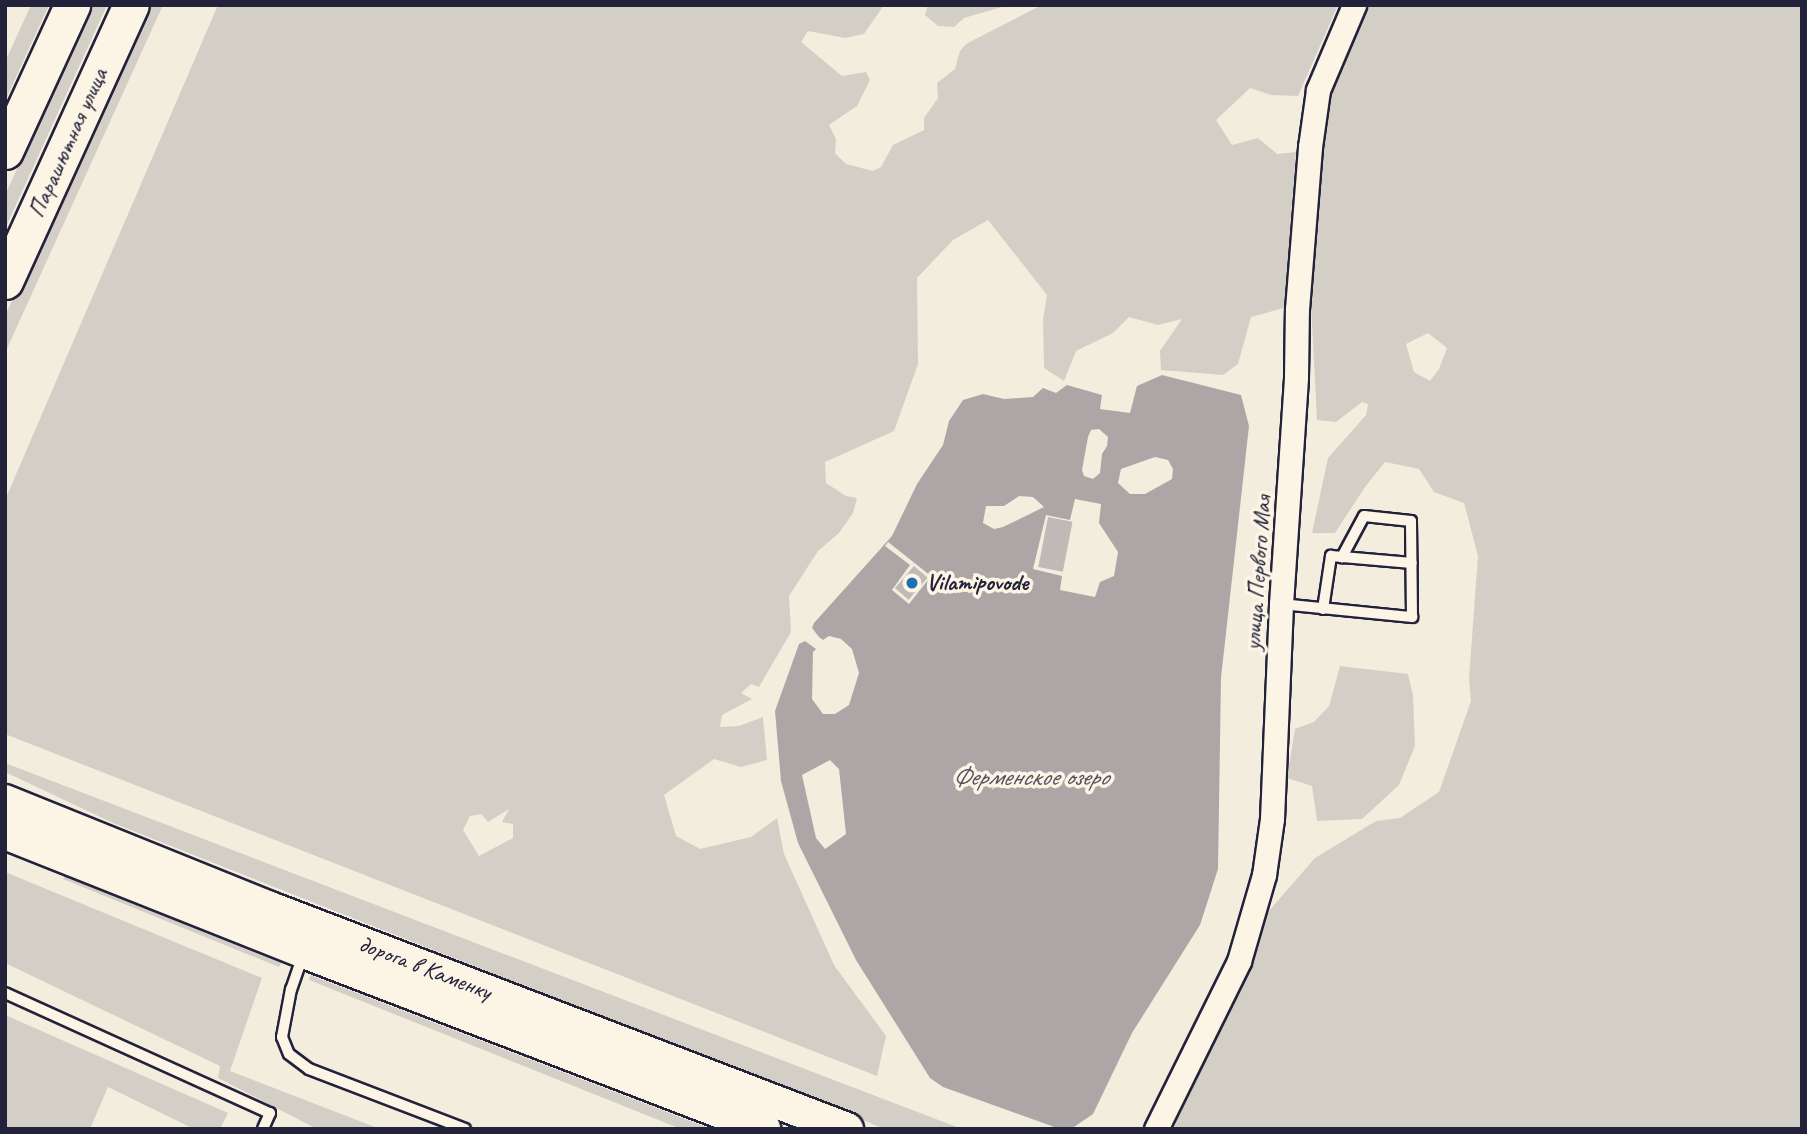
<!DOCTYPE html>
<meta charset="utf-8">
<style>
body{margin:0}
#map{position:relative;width:1807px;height:1134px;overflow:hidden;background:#f3edde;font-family:Caveat,sans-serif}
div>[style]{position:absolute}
.green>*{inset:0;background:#d4cfc6}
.water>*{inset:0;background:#aca7a6}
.pier>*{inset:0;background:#f3edde}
.building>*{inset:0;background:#bfbab6;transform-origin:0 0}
.roads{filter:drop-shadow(2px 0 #22223b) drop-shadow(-2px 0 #22223b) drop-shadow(0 2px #22223b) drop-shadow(0 -2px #22223b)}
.service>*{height:10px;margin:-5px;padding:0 5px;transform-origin:5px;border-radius:5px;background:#fcf5e5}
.minor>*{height:23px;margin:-11.5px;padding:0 11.5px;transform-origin:11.5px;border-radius:11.5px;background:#fcf5e5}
.secondary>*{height:32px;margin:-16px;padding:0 16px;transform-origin:16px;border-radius:16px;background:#fcf5e5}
.primary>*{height:35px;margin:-17.5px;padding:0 17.5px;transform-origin:17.5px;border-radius:17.5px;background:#fcf5e5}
.dots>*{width:19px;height:19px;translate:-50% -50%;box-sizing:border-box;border:4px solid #fcf5e5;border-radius:50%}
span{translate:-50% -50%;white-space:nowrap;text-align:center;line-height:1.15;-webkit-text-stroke:7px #fcf5e5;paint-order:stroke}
.street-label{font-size:24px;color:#22223b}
.poi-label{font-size:24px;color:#22223b;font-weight:700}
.left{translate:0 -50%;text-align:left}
.water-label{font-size:26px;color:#525160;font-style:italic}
.frame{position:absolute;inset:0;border:7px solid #22223b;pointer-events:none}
</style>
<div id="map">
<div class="green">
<div style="clip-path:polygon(31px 5px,49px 5px,5px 101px,5px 62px)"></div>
<div style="clip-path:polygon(92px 5px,107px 5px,5px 229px,5px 195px)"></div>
<div style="clip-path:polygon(147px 5px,163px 5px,5px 353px,5px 316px)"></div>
<div style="clip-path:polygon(evenodd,218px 5px,884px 5px,864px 34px,845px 38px,808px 31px,801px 42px,842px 76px,866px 72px,870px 80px,857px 106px,829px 125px,836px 139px,835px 153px,846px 164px,873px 171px,881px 167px,893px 145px,924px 130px,924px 118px,938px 98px,937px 83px,955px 69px,960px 51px,966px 44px,1038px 7px,1338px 5px,1298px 96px,1271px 95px,1250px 88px,1216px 120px,1232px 145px,1258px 138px,1277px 154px,1296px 152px,1284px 308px,1251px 317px,1238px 364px,1223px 375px,1161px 370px,1160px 351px,1182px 319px,1158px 325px,1129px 317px,1113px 333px,1076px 351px,1064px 381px,1044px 368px,1043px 319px,1047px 295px,988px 220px,953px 240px,917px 278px,918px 364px,894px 431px,825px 462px,826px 483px,846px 496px,857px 498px,853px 513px,839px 533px,818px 551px,789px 596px,791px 632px,759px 687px,751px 684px,741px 693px,752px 699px,722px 715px,720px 727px,739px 726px,763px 717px,767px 760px,741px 767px,714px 759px,664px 795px,676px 836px,700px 849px,751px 837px,777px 818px,784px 854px,834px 965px,886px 1036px,877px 1076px,5px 734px,5px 500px,218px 5px,509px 809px,502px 822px,513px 824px,513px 838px,479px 856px,463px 830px,470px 816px,481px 814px,488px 822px,509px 809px)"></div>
<div style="clip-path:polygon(928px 5px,1009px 5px,964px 18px,954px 27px,938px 26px,925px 15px)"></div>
<div style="clip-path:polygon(evenodd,1368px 5px,1802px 5px,1802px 1129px,1173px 1129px,1269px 911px,1315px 858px,1376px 821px,1400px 818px,1439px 792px,1471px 701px,1469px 678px,1478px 556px,1464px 503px,1434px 492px,1419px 469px,1385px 462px,1365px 487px,1335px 533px,1312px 533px,1328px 458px,1366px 415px,1368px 404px,1362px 402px,1336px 422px,1317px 420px,1311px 305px,1328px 97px,1368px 5px,1428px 333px,1447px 348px,1439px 369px,1430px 381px,1414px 372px,1406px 344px,1428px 333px)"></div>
<div style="clip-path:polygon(1340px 666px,1408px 674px,1413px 695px,1415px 746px,1399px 785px,1362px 819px,1317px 821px,1312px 786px,1287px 778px,1295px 729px,1314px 722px,1329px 706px)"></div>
<div style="clip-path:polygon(5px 763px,962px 1129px,885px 1129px,113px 823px,5px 772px)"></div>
<div style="clip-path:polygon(5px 872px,262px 978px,230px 1071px,380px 1129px,317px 1129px,218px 1078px,220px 1066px,5px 963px)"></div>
<div style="clip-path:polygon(65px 876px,281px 963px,279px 967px,63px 879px)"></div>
<div style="clip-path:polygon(310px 975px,711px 1129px,681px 1129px,309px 980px)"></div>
<div style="clip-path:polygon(5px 1015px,228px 1113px,220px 1129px,194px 1129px,108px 1087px,90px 1129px,5px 1129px)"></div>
</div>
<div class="water">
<div style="clip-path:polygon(evenodd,1162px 375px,1241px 395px,1249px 426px,1221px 678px,1218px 869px,1200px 925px,1132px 1033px,1093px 1114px,1071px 1129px,1060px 1129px,943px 1087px,930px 1078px,856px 960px,798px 843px,781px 781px,775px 711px,799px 644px,805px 641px,816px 649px,813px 652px,812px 699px,823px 714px,835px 714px,849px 705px,859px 673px,852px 649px,841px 639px,829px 636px,823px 640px,819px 637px,812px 628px,814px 623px,892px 536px,917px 484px,943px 445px,949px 421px,963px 400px,983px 394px,1004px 399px,1033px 397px,1043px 388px,1056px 393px,1067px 385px,1102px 395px,1100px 409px,1130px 413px,1137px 386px,1162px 375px,1099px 429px,1108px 437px,1107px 446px,1102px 454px,1100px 473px,1093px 479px,1084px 476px,1082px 470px,1088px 437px,1091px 430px,1099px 429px,1162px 375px,1155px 457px,1168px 460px,1173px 469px,1172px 479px,1145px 494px,1130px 494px,1118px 483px,1121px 469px,1155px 457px,1162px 375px,1019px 496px,1033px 497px,1044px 507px,1003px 527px,994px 529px,983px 523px,986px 506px,1004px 506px,1019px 496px,1162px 375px,1075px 499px,1101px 504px,1099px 523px,1118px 552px,1114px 576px,1100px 582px,1095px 597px,1060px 590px,1062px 576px,1033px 569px,1046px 515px,1070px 520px,1075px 499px,1162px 375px,830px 760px,839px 769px,846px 834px,825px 849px,816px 838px,802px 775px,830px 760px)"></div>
</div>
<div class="pier">
<div style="clip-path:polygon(888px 542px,931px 576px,909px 604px,892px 590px,910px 565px,885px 546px)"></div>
</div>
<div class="building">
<div style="left:1048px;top:517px;width:25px;height:51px;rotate:11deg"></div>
<div style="left:914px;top:566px;width:18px;height:29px;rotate:41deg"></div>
</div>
<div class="roads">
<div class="service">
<div style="left:1281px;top:604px;width:132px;rotate:5.7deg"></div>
<div style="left:1412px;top:617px;width:96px;rotate:-90.6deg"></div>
<div style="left:1411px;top:521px;width:47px;rotate:-173.9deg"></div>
<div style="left:1364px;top:516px;width:47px;rotate:118.2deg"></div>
<div style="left:1323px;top:609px;width:54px;rotate:-81.4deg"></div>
<div style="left:1331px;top:556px;width:81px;rotate:4.9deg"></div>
<div style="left:303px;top:955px;width:36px;rotate:109deg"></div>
<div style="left:291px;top:989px;width:49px;rotate:100.6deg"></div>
<div style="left:282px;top:1037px;width:18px;rotate:68deg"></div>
<div style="left:289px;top:1054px;width:25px;rotate:37deg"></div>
<div style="left:309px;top:1069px;width:167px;rotate:21deg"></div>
<div style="left:5px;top:993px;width:291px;rotate:24.4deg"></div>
<div style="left:270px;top:1113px;width:17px;rotate:114deg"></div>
</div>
<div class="minor">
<div style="left:1156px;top:1129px;width:187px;rotate:-63.7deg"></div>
<div style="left:1239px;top:961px;width:90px;rotate:-73.8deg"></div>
<div style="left:1264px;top:875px;width:57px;rotate:-81.9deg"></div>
<div style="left:1272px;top:819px;width:215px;rotate:-87.6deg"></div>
<div style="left:1281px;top:604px;width:227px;rotate:-86.2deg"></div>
<div style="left:1296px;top:377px;width:68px;rotate:-89.2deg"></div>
<div style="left:1297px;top:309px;width:163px;rotate:-85.4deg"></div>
<div style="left:1310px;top:147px;width:58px;rotate:-82deg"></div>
<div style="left:1318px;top:90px;width:92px;rotate:-67deg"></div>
</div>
<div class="secondary">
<div style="left:5px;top:801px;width:286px;rotate:22deg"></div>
<div style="left:270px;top:908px;width:618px;rotate:20.96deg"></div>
<div style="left:5px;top:833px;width:322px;rotate:21.7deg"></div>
<div style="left:304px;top:952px;width:493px;rotate:21deg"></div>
</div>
<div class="primary">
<div style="left:5px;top:151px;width:161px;rotate:-65.3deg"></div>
<div style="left:5px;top:281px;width:303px;rotate:-65.5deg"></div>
</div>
</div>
<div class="dots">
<div style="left:912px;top:583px;background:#1f6fb2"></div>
</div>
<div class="street-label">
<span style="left:68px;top:143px;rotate:-66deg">Парашютная улица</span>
<span style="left:1258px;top:573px;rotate:-86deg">улица Первого Мая</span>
<span style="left:425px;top:968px;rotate:21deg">дорога в Каменку</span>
</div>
<div class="poi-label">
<span class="left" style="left:926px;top:583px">Vilamipovode</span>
</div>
<div class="water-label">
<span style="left:1030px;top:777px">Ферменское озеро</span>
</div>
<div class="frame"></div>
</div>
